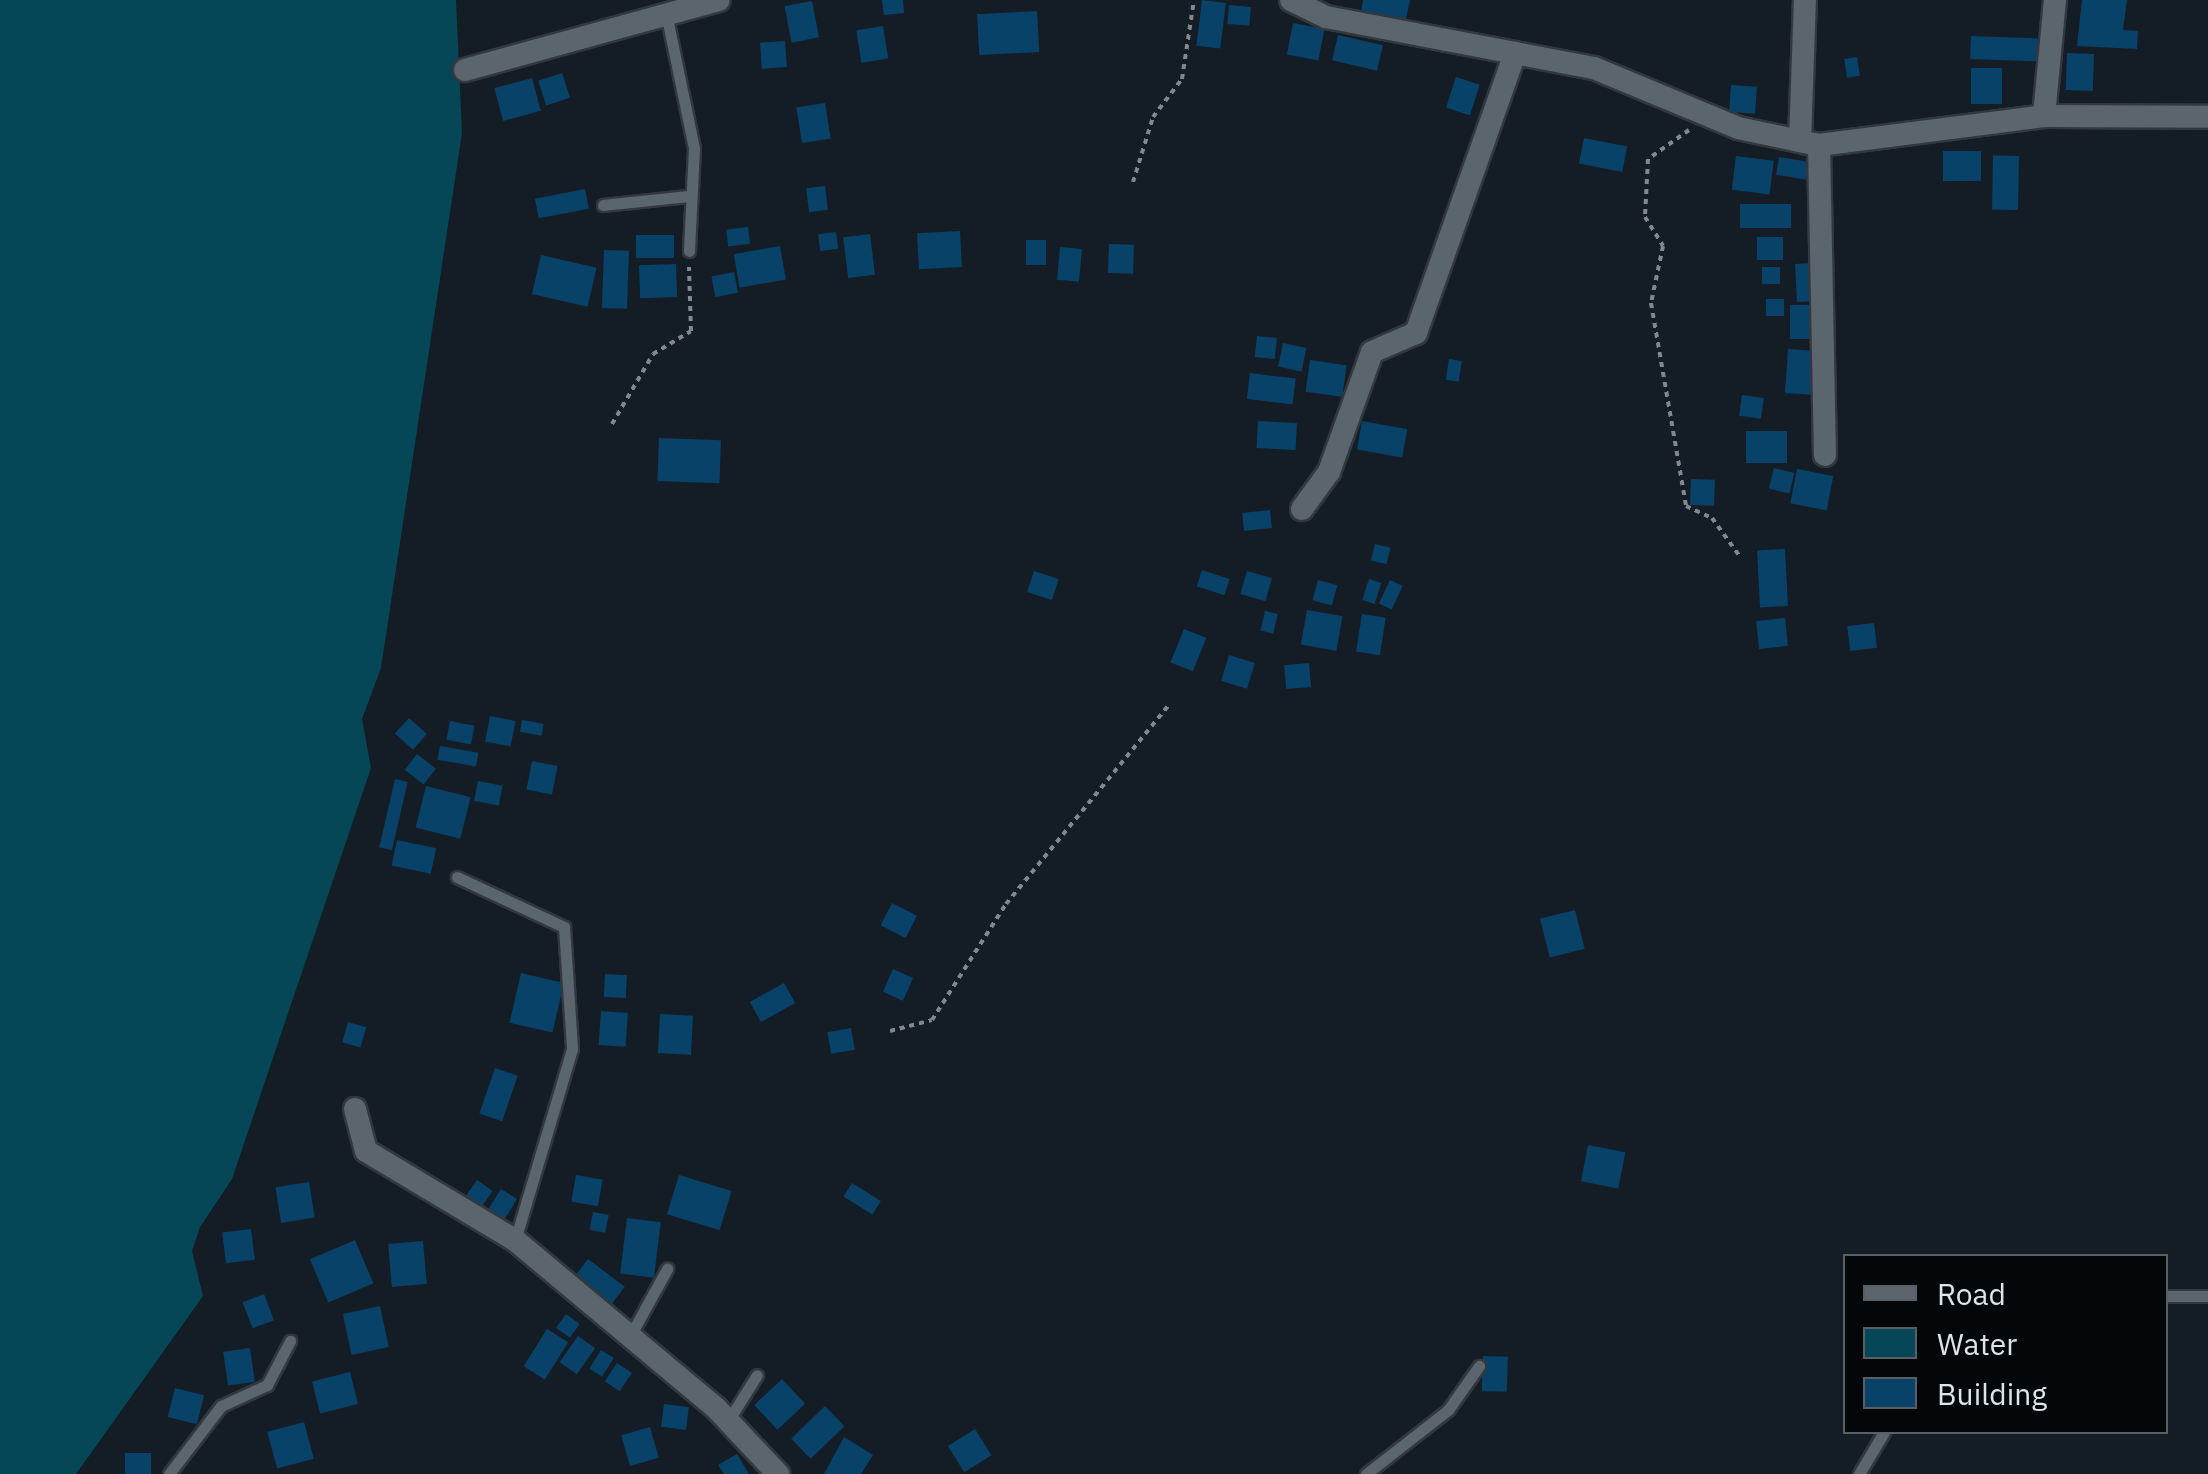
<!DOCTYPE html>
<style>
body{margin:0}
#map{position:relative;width:2208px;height:1474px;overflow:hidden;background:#141d25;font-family:"IBM Plex Sans",sans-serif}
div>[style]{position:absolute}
.water>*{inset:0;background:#054657}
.building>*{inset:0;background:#094269;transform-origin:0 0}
.path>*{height:4px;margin-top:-2px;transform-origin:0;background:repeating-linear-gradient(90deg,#81888f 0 5px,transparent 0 10px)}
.roads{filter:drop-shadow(2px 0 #32383e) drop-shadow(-2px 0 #32383e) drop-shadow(0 2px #32383e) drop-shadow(0 -2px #32383e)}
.lane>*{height:11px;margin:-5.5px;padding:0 5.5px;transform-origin:5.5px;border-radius:5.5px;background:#5a656e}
.street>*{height:22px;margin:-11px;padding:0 11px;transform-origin:11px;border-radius:11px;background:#5a656e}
span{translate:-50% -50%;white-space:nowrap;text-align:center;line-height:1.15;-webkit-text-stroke:10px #04070a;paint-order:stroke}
.legend{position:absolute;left:1843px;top:1254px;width:325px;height:180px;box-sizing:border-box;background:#04070a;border:2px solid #5b5f64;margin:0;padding:12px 18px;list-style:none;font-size:30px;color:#dee4ea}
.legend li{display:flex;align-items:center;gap:20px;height:50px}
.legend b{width:50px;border:2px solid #5b5f64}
</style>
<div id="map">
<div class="water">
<div style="clip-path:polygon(0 0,456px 0,462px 133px,381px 668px,362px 719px,371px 768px,232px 1179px,200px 1227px,192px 1251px,203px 1296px,76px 1474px,0 1474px)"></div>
</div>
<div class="building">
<div style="clip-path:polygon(882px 0,903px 0,904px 13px,884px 15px)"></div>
<div style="left:1202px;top:0;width:24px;height:46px;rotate:7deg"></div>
<div style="clip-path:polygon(1363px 0,1410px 0,1406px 19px,1361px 12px)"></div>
<div style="clip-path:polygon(2082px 0,2127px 0,2123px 30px,2138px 31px,2137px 49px,2077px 46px)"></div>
<div style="left:812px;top:1px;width:37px;height:28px;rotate:79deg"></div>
<div style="left:1229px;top:5px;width:22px;height:19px;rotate:5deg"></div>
<div style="left:1037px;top:11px;width:41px;height:60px;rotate:87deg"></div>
<div style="left:1293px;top:23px;width:32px;height:32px;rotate:11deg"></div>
<div style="left:883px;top:26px;width:33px;height:27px;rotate:81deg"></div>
<div style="left:1338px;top:35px;width:46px;height:26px;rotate:13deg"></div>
<div style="left:1971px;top:36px;width:71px;height:23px;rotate:2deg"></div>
<div style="left:785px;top:41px;width:26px;height:25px;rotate:86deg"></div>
<div style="left:2067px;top:53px;width:27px;height:37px;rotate:2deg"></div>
<div style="left:1857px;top:57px;width:19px;height:13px;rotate:81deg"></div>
<div style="left:1971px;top:68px;width:31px;height:36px"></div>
<div style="left:562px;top:73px;width:26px;height:25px;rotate:72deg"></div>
<div style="left:1456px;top:77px;width:25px;height:32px;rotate:18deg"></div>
<div style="left:532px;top:78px;width:34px;height:39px;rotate:75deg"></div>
<div style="left:1731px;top:85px;width:26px;height:27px;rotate:4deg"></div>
<div style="left:825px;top:103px;width:36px;height:29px;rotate:81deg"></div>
<div style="left:1584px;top:138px;width:44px;height:26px;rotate:11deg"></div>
<div style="left:1981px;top:151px;width:30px;height:38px;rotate:90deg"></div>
<div style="left:1736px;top:156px;width:38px;height:34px;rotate:7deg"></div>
<div style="left:2019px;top:156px;width:54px;height:26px;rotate:91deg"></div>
<div style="left:1779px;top:157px;width:30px;height:18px;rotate:9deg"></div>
<div style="left:825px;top:186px;width:24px;height:19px;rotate:83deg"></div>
<div style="left:585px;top:189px;width:20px;height:51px;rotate:79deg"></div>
<div style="left:1791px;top:204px;width:24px;height:51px;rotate:90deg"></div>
<div style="left:748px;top:227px;width:17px;height:22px;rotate:83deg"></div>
<div style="left:960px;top:231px;width:36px;height:43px;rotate:87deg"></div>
<div style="left:836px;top:232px;width:17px;height:18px;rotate:83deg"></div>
<div style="left:870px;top:234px;width:41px;height:27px;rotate:83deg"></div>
<div style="left:674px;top:235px;width:23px;height:38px;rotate:90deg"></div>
<div style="left:1757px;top:237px;width:26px;height:23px"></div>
<div style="left:1026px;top:240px;width:20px;height:25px"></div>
<div style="left:1109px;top:244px;width:25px;height:29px;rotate:2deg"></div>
<div style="left:780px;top:246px;width:34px;height:47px;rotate:80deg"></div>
<div style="left:1060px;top:247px;width:22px;height:33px;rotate:5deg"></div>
<div style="left:604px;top:250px;width:25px;height:58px;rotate:2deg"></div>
<div style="left:541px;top:255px;width:57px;height:40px;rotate:13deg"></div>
<div style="left:1814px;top:263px;width:38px;height:19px;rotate:87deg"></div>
<div style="left:676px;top:264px;width:33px;height:37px;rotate:88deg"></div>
<div style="left:1762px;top:267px;width:18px;height:17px"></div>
<div style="left:734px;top:272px;width:21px;height:23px;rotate:79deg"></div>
<div style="left:1766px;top:299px;width:18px;height:17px"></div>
<div style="left:1814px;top:305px;width:34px;height:24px;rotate:90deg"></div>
<div style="left:1257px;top:336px;width:20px;height:21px;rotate:6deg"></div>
<div style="left:1283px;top:343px;width:24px;height:24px;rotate:12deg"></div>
<div style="left:1788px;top:349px;width:28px;height:44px;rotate:4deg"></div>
<div style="left:1449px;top:359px;width:13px;height:21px;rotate:9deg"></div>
<div style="left:1310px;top:360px;width:37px;height:32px;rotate:8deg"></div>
<div style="left:1250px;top:373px;width:46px;height:26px;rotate:7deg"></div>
<div style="left:1742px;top:395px;width:22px;height:21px;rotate:8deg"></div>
<div style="left:1258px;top:421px;width:39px;height:27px;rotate:3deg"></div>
<div style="left:1362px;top:421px;width:46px;height:29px;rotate:10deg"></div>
<div style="left:1746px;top:431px;width:41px;height:32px"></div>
<div style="left:659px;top:438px;width:62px;height:43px;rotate:2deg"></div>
<div style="left:1774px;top:468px;width:21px;height:21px;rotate:14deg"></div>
<div style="left:1797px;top:469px;width:37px;height:35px;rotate:11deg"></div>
<div style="left:1691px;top:479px;width:24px;height:26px;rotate:2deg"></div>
<div style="left:1270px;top:510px;width:18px;height:28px;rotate:84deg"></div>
<div style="left:1375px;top:544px;width:16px;height:17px;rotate:14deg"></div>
<div style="left:1785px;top:549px;width:57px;height:28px;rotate:87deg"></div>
<div style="left:1202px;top:570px;width:29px;height:17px;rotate:18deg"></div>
<div style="left:1034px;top:571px;width:26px;height:22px;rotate:18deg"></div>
<div style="left:1247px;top:571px;width:26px;height:24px;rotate:16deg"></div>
<div style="left:1369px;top:579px;width:13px;height:22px;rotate:18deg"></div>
<div style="left:1318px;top:580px;width:20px;height:21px;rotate:15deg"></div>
<div style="left:1390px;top:580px;width:14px;height:26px;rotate:25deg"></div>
<div style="left:1307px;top:610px;width:36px;height:35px;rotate:10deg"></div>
<div style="left:1265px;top:611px;width:13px;height:20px;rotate:13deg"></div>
<div style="left:1362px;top:614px;width:24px;height:38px;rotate:9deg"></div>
<div style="left:1785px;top:618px;width:28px;height:29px;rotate:84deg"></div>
<div style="left:1874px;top:623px;width:25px;height:27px;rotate:83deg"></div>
<div style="left:1184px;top:629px;width:24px;height:36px;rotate:22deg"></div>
<div style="left:1229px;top:655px;width:27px;height:27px;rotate:17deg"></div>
<div style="left:1309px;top:663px;width:24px;height:25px;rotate:85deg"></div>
<div style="left:490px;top:716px;width:26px;height:26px;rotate:11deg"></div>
<div style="left:409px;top:718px;width:24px;height:21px;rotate:42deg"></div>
<div style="left:522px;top:720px;width:22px;height:12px;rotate:10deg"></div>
<div style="left:450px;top:721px;width:25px;height:19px;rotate:11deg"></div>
<div style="left:440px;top:746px;width:39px;height:14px;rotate:10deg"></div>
<div style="left:417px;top:754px;width:24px;height:20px;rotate:38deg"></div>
<div style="left:532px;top:761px;width:26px;height:29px;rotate:11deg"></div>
<div style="left:395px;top:779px;width:13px;height:70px;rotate:13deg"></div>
<div style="left:478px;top:781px;width:25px;height:20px;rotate:11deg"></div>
<div style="left:426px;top:786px;width:46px;height:43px;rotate:14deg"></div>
<div style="left:397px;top:840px;width:40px;height:26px;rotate:12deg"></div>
<div style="left:892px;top:903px;width:28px;height:25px;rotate:27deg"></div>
<div style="left:1575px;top:910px;width:40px;height:36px;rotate:76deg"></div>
<div style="left:893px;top:969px;width:22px;height:25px;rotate:24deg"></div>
<div style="left:521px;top:973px;width:44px;height:51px;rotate:13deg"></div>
<div style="left:605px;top:974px;width:22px;height:23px;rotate:3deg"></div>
<div style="left:784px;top:983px;width:23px;height:39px;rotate:61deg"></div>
<div style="left:601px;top:1011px;width:27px;height:34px;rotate:4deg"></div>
<div style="left:660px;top:1014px;width:33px;height:39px;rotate:3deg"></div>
<div style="left:348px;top:1022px;width:19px;height:21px;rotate:16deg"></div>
<div style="left:851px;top:1028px;width:22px;height:24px;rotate:80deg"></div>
<div style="left:495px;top:1068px;width:24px;height:48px;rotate:19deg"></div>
<div style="left:1588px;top:1145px;width:38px;height:37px;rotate:11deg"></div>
<div style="left:576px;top:1175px;width:27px;height:27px;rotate:10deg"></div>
<div style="left:679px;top:1175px;width:55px;height:41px;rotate:17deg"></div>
<div style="left:477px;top:1180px;width:19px;height:23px;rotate:35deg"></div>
<div style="left:309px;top:1182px;width:36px;height:34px;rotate:81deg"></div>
<div style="left:852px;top:1183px;width:34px;height:16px;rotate:32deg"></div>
<div style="left:501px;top:1189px;width:19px;height:29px;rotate:32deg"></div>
<div style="left:593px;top:1212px;width:16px;height:18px;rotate:11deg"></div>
<div style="left:627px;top:1218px;width:34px;height:56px;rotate:7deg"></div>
<div style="left:251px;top:1229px;width:31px;height:29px;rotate:83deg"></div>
<div style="left:355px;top:1240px;width:47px;height:49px;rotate:67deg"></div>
<div style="left:423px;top:1241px;width:43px;height:35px;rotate:85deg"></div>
<div style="left:588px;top:1259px;width:46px;height:23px;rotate:37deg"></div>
<div style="left:264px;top:1294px;width:28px;height:23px;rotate:69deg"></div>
<div style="left:380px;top:1306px;width:42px;height:38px;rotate:78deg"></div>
<div style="left:566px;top:1314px;width:17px;height:17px;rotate:36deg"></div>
<div style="left:547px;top:1329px;width:25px;height:44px;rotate:32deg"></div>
<div style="left:578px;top:1336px;width:21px;height:32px;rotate:35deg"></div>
<div style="left:250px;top:1348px;width:34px;height:27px;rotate:82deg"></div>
<div style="left:601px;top:1350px;width:15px;height:22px;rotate:32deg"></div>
<div style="left:1483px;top:1356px;width:25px;height:35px;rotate:2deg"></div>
<div style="left:617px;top:1363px;width:18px;height:22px;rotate:34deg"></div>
<div style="left:350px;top:1372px;width:33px;height:39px;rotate:76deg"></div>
<div style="left:782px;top:1379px;width:34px;height:38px;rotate:47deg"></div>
<div style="left:175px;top:1388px;width:30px;height:30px;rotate:14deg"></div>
<div style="left:664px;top:1404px;width:25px;height:23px;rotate:7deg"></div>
<div style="left:825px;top:1406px;width:28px;height:47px;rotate:46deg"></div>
<div style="left:304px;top:1422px;width:38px;height:38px;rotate:75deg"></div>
<div style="left:650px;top:1427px;width:32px;height:30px;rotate:74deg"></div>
<div style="left:975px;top:1429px;width:31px;height:32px;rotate:58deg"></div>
<div style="clip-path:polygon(844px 1437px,873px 1455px,861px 1474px,824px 1474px)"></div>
<div style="left:125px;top:1453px;width:26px;height:21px"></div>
<div style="clip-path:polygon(737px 1454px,749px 1474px,724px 1474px,718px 1465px)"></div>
</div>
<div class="path">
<div style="left:1689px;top:130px;width:50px;rotate:144.7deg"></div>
<div style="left:1648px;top:159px;width:58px;rotate:93deg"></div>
<div style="left:1645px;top:217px;width:34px;rotate:58deg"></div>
<div style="left:1663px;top:246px;width:58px;rotate:101.9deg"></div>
<div style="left:1651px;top:303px;width:206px;rotate:80.2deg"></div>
<div style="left:1686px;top:506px;width:29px;rotate:25deg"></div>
<div style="left:1712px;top:518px;width:49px;rotate:54.1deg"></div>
<div style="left:1133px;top:182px;width:68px;rotate:-72.9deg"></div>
<div style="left:1153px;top:117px;width:48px;rotate:-52.7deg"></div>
<div style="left:1182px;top:79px;width:80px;rotate:-81.4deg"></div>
<div style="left:612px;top:424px;width:81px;rotate:-59.6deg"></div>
<div style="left:653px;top:354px;width:44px;rotate:-31.2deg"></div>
<div style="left:691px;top:331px;width:64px;rotate:-91.8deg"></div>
<div style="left:890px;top:1031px;width:43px;rotate:-14.7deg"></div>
<div style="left:932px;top:1020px;width:138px;rotate:-57.5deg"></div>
<div style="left:1006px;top:904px;width:257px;rotate:-50.7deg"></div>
</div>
<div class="roads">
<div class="lane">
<div style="left:666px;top:13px;width:138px;rotate:78.3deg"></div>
<div style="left:694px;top:148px;width:103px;rotate:92.8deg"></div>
<div style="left:603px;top:205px;width:85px;rotate:-6deg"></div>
<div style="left:457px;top:877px;width:118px;rotate:25deg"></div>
<div style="left:564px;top:927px;width:122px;rotate:86.2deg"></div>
<div style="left:572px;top:1049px;width:199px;rotate:106.6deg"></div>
<div style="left:2166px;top:1296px;width:42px"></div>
<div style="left:630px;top:1336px;width:77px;rotate:-61.1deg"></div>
<div style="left:728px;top:1421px;width:54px;rotate:-57.8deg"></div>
<div style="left:169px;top:1474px;width:86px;rotate:-52.6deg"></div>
<div style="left:221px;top:1406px;width:51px;rotate:-24.5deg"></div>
<div style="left:267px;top:1385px;width:50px;rotate:-62.4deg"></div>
<div style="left:1366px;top:1474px;width:104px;rotate:-38deg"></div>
<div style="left:1448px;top:1410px;width:54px;rotate:-54.8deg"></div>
<div style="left:1859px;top:1474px;width:49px;rotate:-59.2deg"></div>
</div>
<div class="street">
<div style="left:1291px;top:0;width:39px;rotate:26deg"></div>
<div style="left:1326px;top:17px;width:273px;rotate:10.8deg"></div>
<div style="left:1594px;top:68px;width:156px;rotate:22.6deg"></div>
<div style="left:1738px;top:128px;width:83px;rotate:11.9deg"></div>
<div style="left:1819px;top:145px;width:227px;rotate:-7.3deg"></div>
<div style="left:2044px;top:116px;width:164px;rotate:0.3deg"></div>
<div style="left:465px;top:70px;width:263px;rotate:-15.4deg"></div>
<div style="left:2044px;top:116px;width:117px;rotate:-84.6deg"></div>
<div style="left:1800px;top:141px;width:141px;rotate:-88deg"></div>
<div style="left:1819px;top:145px;width:310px;rotate:88.9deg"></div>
<div style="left:1302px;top:509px;width:46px;rotate:-53.9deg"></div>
<div style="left:1329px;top:472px;width:127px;rotate:-70.3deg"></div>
<div style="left:1372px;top:352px;width:48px;rotate:-23.4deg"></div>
<div style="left:1416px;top:333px;width:297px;rotate:-70.5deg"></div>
<div style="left:355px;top:1109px;width:43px;rotate:75.3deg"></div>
<div style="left:366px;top:1151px;width:174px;rotate:30.9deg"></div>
<div style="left:515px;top:1240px;width:262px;rotate:39.9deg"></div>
<div style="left:716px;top:1408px;width:91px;rotate:46.8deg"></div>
</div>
</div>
<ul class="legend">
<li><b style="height:12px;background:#5a656e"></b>Road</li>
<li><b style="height:28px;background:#054657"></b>Water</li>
<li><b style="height:28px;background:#094269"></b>Building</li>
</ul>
</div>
